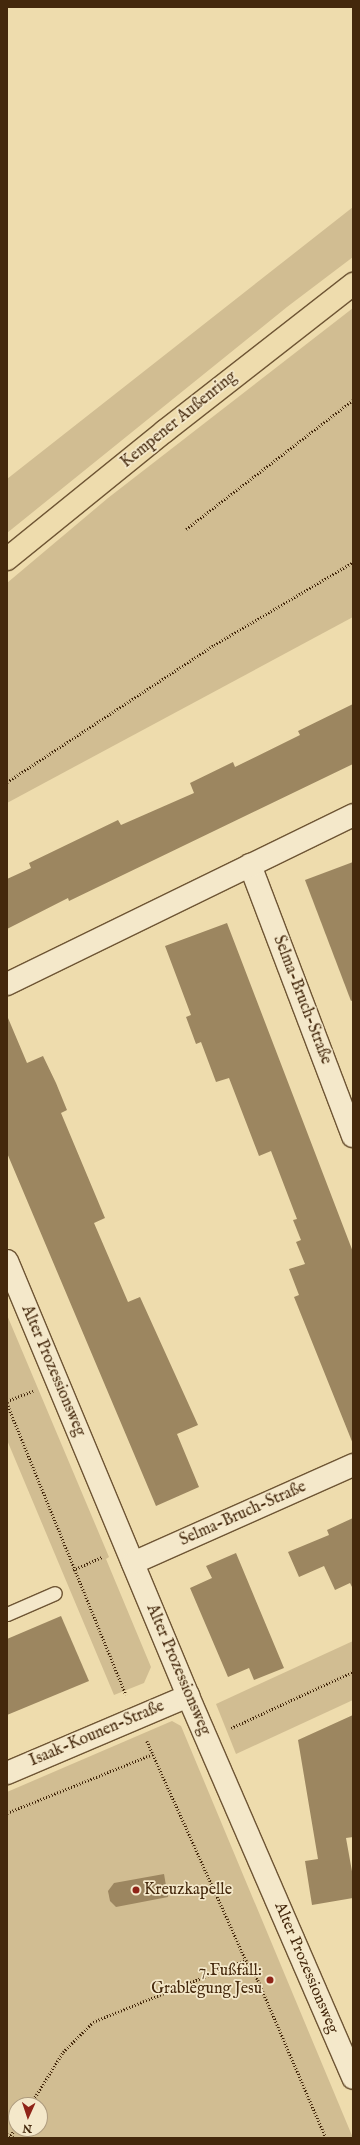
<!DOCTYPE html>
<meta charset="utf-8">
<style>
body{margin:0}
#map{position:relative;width:360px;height:2145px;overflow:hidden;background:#eedcad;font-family:"IM FELL English",serif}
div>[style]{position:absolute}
.green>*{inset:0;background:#d1bd92}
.building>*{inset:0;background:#9c8660}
.path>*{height:2.5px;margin-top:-1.25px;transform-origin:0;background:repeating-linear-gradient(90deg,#44280c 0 1px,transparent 0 3px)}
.roads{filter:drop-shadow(1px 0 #6e5534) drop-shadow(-1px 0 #6e5534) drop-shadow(0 1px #6e5534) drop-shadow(0 -1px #6e5534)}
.service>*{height:13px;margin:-6.5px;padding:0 6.5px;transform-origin:6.5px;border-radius:6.5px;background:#f4e8ca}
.minor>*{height:22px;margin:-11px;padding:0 11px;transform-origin:11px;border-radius:11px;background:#f4e8ca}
.primary>*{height:22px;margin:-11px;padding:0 11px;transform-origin:11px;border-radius:11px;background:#eedcad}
.dots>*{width:11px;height:11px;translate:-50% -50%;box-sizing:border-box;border:2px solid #f4e8ca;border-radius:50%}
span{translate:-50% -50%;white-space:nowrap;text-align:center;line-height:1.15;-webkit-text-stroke:3.5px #f4e8ca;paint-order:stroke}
.street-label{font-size:16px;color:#44280c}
.poi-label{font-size:16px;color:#44280c}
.left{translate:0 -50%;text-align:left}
.right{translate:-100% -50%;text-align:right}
.frame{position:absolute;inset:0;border:8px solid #44280c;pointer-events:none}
.north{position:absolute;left:8px;top:2097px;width:40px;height:40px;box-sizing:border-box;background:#f4e8ca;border:1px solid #ae9b7e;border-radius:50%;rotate:183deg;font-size:11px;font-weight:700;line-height:16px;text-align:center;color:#44280c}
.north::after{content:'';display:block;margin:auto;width:14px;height:18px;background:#8f2418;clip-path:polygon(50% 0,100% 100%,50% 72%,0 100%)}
</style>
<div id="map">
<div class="green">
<div style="clip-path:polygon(353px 207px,353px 257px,287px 307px,7px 533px,7px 479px)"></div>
<div style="clip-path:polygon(353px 308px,353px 617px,7px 803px,7px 583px,108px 498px)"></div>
<div style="clip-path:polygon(7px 1315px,109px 1557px,106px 1559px,151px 1667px,144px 1683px,114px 1695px,7px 1440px)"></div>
<div style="clip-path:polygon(353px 1641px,353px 1700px,236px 1754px,216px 1704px)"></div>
<div style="clip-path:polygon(evenodd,172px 1721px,181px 1726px,353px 2138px,7px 2138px,7px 1792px,172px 1721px,16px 2105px,40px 2105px,40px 2129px,16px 2129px,16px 2105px)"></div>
</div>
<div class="building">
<div style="clip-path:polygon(353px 704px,353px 764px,69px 901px,68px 898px,7px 929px,7px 879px,31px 868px,29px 863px,118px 820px,121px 825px,194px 793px,190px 783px,233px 762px,235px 767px,300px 735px,298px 731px)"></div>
<div style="clip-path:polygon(353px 862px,353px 1000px,351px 1001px,305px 880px)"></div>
<div style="clip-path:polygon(227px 923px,353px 1252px,353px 1444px,294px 1297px,299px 1295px,289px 1269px,305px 1264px,296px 1242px,301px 1240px,293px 1220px,297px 1219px,271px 1151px,259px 1156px,229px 1078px,216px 1082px,201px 1042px,196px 1044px,186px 1017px,191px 1015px,165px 946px)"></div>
<div style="clip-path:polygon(8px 1018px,27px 1063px,43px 1056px,56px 1083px,67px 1110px,61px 1113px,105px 1218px,94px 1223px,128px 1302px,140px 1297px,198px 1425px,177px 1434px,199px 1487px,156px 1506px,7px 1153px)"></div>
<div style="clip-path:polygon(353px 1518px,353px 1589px,350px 1583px,335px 1590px,324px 1566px,299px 1577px,288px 1552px,329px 1535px,327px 1530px)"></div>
<div style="clip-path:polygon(236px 1553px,284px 1668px,254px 1680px,249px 1668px,228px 1677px,190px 1588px,212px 1578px,206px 1566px)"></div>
<div style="clip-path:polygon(61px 1616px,89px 1681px,7px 1715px,7px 1639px)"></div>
<div style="clip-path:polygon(353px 1715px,353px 1837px,346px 1838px,353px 1877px,353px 1898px,312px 1905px,305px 1861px,318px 1859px,298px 1740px)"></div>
<div style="clip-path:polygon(164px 1874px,168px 1897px,116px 1907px,110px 1901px,108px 1891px,114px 1883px)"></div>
</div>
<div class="path">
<div style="left:186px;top:529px;width:211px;rotate:-37.7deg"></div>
<div style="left:7px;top:782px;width:248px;rotate:-33.5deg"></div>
<div style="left:214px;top:645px;width:162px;rotate:-30.8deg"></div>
<div style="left:7px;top:1401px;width:28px;rotate:-21deg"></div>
<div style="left:7px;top:1403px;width:315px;rotate:67.8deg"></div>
<div style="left:73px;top:1570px;width:32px;rotate:-24deg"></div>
<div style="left:231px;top:1728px;width:134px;rotate:-24.7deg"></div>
<div style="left:147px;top:1741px;width:240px;rotate:65.7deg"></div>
<div style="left:246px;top:1960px;width:23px;rotate:59deg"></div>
<div style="left:258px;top:1980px;width:172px;rotate:66.7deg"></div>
<div style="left:7px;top:1813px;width:157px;rotate:-22deg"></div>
<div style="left:30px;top:2105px;width:62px;rotate:-58.1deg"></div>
<div style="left:63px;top:2052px;width:42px;rotate:-45deg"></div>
<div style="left:93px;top:2022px;width:165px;rotate:-22.1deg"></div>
<div style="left:7px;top:2134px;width:9px;rotate:27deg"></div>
<div style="left:9px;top:2138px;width:13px;rotate:-58deg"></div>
</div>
<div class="roads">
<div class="service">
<div style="left:7px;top:1614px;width:52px;rotate:-23.6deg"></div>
</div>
<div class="minor">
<div style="left:250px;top:865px;width:290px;rotate:69.2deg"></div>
<div style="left:7px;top:984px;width:385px;rotate:-26deg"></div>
<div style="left:7px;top:1261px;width:471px;rotate:67.4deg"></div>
<div style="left:188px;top:1696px;width:416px;rotate:66.6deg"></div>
<div style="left:133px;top:1563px;width:241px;rotate:-24deg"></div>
<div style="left:7px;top:1773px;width:197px;rotate:-23deg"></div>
</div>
<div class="primary">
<div style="left:7px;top:559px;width:203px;rotate:-39deg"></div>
<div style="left:165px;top:431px;width:239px;rotate:-38deg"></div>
</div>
</div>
<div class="dots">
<div style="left:136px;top:1890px;background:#8f2418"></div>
<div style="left:270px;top:1980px;background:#8f2418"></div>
</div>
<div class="street-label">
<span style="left:179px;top:420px;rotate:-39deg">Kempener Außenring</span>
<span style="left:302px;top:1000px;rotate:69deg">Selma-Bruch-Straße</span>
<span style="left:53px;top:1371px;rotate:67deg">Alter Prozessionsweg</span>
<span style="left:243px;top:1514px;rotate:-24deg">Selma-Bruch-Straße</span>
<span style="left:178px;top:1670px;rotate:67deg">Alter Prozessionsweg</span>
<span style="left:97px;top:1734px;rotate:-23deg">Isaak-Kounen-Straße</span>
<span style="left:306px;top:1968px;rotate:67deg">Alter Prozessionsweg</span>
</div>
<div class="poi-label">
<span class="left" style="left:144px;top:1890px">Kreuzkapelle</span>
<span class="right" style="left:262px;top:1980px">7.Fußfall:<br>Grablegung Jesu</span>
</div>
<div class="frame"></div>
<div class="north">N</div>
</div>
